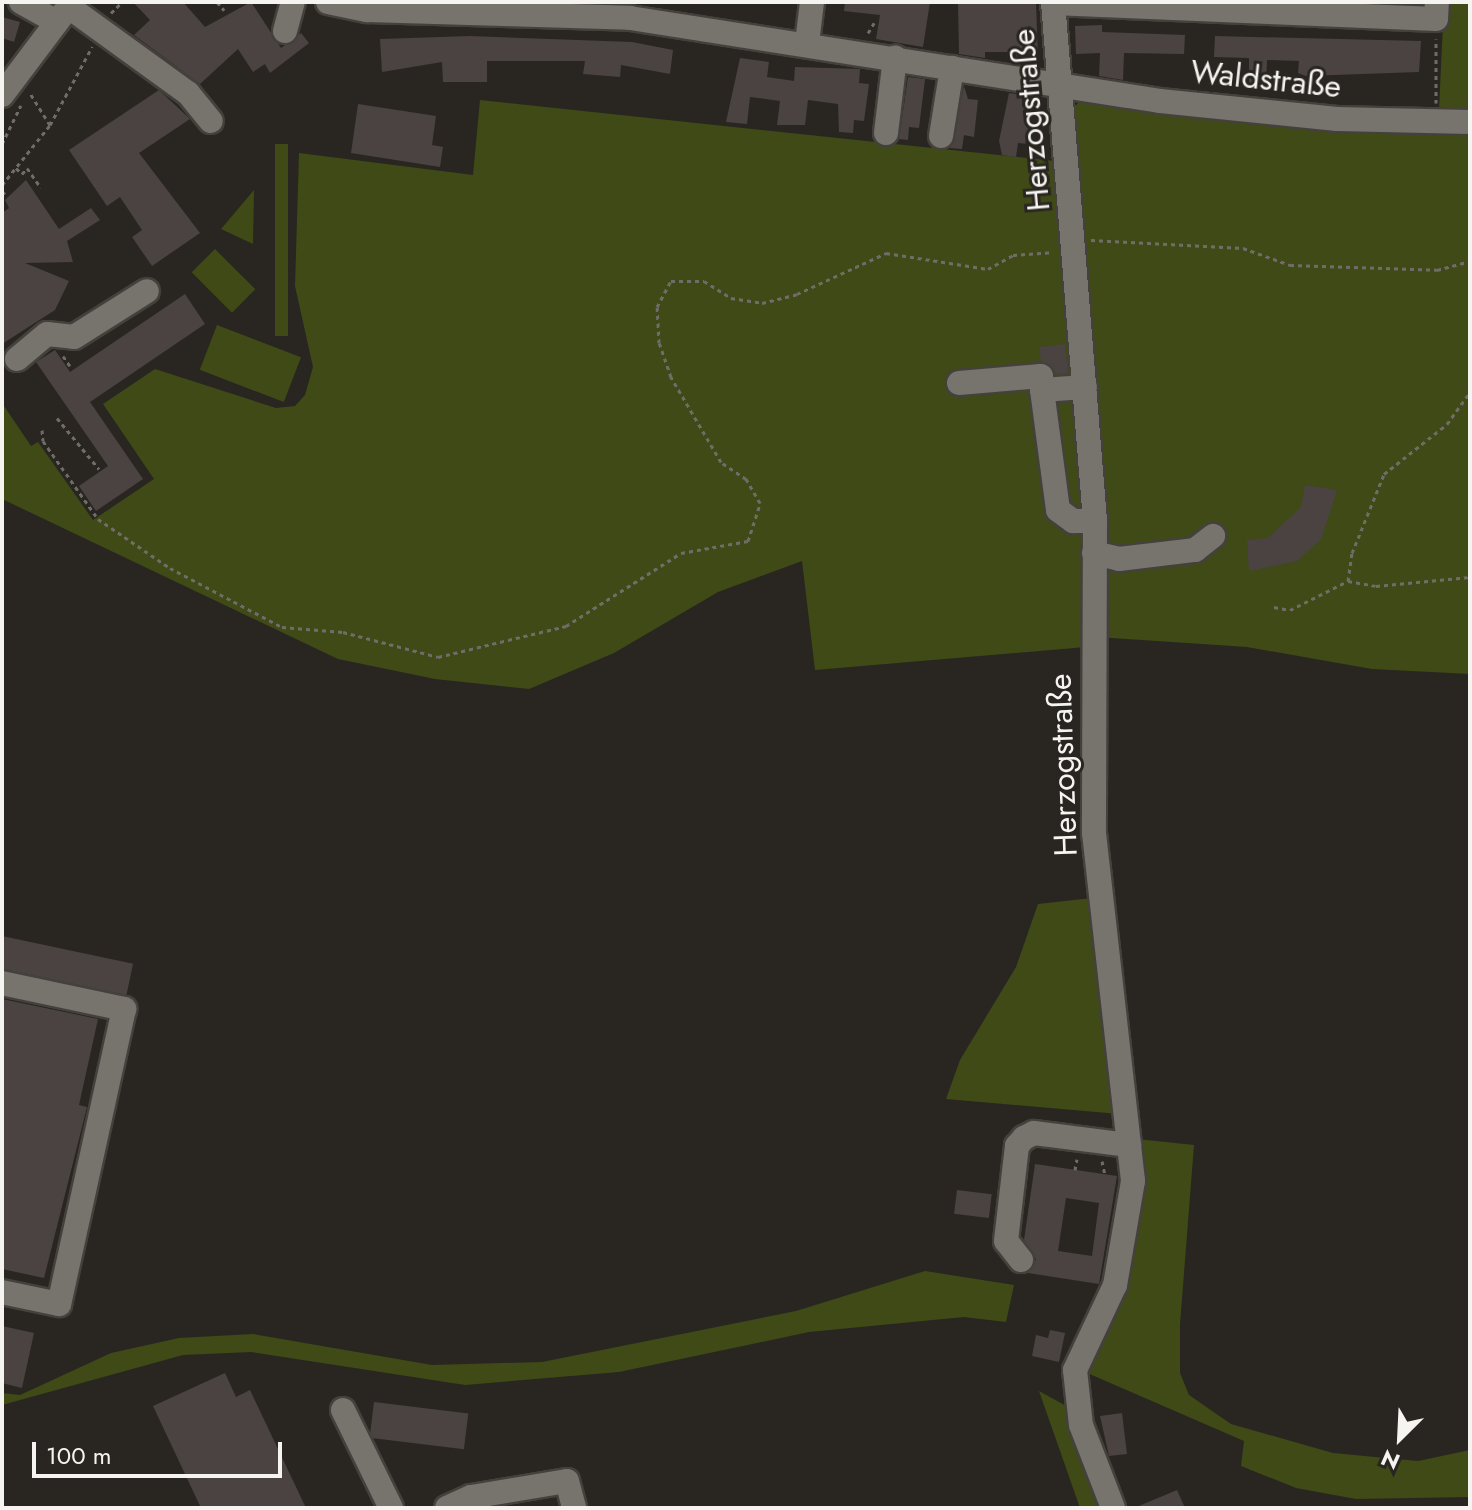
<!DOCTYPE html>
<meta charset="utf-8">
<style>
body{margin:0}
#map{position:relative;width:1472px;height:1510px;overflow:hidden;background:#292621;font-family:Jost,sans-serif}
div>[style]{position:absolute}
.green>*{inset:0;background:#3f4a16;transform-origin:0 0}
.building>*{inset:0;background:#4a4341;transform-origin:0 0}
.path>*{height:3px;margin-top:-1.5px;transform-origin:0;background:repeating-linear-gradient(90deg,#706d69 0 4px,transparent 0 8px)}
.roads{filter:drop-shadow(2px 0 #44413d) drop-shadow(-2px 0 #44413d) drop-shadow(0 2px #44413d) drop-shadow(0 -2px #44413d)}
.minor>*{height:24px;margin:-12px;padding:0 12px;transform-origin:12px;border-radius:12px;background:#77736d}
span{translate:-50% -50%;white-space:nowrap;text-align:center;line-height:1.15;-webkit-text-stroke:6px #292621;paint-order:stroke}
.street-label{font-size:32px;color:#f6f4f0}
.frame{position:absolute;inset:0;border:4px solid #f6f4f0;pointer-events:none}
.north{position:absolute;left:1360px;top:1398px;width:80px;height:80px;-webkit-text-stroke:6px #292621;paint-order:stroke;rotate:204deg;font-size:22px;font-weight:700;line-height:32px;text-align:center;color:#f6f4f0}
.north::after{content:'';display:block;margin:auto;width:28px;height:36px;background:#f6f4f0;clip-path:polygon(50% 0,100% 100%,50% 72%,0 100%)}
.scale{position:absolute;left:32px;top:1442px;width:250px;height:36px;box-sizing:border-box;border:4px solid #f6f4f0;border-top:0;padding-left:10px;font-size:24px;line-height:28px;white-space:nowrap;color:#f6f4f0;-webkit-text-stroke:6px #292621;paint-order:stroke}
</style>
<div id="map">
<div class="green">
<div style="clip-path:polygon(1444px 2px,1470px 2px,1470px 674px,1372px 669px,1247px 647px,1097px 637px,1080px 385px,1086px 647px,815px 670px,802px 561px,718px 592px,614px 653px,529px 689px,435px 679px,338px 659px,2px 499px,2px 403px,31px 446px,38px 442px,93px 520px,154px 479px,103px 404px,155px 369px,276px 408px,295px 406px,305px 395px,313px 367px,295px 286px,299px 153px,473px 175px,480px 100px,1055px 161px,1070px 110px,1082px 100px,1438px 131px)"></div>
<div style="left:275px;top:144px;width:13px;height:192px"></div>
<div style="clip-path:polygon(254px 190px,253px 244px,221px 229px)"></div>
<div style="left:215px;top:249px;width:57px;height:33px;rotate:45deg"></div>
<div style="left:217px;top:325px;width:90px;height:48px;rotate:21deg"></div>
<div style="clip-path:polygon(1092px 898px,1119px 1114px,946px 1099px,960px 1060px,1016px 967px,1038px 904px)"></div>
<div style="clip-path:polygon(1137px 1139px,1194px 1145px,1180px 1324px,1180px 1373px,1189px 1395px,1231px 1424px,1333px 1453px,1418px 1461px,1470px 1450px,1470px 1497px,1356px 1499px,1296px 1488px,1241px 1466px,1244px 1441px,1085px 1372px,1126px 1282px,1136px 1243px,1141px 1200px)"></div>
<div style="clip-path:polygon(925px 1271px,1014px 1285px,1006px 1322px,964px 1317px,809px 1332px,619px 1372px,465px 1385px,251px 1352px,183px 1355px,2px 1405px,2px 1393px,20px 1395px,111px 1353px,179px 1338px,253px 1334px,432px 1365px,542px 1362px,796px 1311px)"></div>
<div style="clip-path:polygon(1039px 1391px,1068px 1407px,1107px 1508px,1080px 1508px)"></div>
</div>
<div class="building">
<div style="clip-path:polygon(133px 2px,183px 2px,205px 27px,251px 2px,281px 48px,301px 33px,309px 43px,270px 73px,265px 64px,253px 72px,238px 49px,200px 84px,134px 35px,150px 20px)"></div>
<div style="clip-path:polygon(845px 2px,930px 2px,923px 47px,876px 39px,880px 15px,844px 11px)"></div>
<div style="clip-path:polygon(958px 2px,1036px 2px,1038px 59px,1016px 60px,1016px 52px,985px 52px,985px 58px,959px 54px)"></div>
<div style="clip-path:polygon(2px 17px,20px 22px,14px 42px,2px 38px)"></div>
<div style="clip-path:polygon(1102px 25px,1102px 32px,1185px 35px,1184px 54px,1124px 53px,1123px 80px,1099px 76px,1100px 53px,1076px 54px,1075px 26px)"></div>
<div style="clip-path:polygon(470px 36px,632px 42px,673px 50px,670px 74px,621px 65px,620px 77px,583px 74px,585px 61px,487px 61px,487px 82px,443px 82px,442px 62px,382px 72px,380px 39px)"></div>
<div style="clip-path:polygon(1215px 36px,1421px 41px,1419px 72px,1306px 76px,1298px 73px,1299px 61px,1267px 60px,1266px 86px,1249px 86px,1249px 58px,1214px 57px)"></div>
<div style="clip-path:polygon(740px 58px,769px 62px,767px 77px,794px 81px,795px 67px,860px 69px,859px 83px,869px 84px,864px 121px,854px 120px,853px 133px,839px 132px,838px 104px,808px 100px,805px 125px,777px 125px,780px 101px,750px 97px,747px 124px,726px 122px)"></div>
<div style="clip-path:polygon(908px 77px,925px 79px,919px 128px,909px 127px,908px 140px,899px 139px)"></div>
<div style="clip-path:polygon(964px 86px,968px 99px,978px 100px,974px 137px,964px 135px,962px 149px,950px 148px)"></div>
<div style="clip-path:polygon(159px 90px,190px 119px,139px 153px,200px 233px,152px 266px,132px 237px,142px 230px,120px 197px,107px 206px,69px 150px)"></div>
<div style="clip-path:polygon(1009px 93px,1023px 95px,1022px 106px,1032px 107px,1028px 144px,1018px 143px,1016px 157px,1002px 155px,999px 141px)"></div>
<div style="clip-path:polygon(358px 104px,436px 116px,432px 145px,443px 147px,440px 167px,351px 153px)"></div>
<div style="clip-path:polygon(26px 180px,59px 229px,91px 208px,100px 220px,67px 241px,73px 262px,25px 263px,69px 281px,55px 310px,2px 344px,2px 213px,9px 208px,5px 200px)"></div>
<div style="clip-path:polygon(185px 294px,205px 324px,90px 402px,143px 479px,96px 511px,79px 486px,108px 466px,36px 362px,55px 350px,70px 372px)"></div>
<div style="clip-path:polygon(1065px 344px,1068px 373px,1056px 374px,1041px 361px,1039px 347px)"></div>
<div style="clip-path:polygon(1305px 485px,1337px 490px,1321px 539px,1297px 561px,1249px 571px,1247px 540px,1268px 538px,1301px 507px)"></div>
<div style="left:2px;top:936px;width:134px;height:32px;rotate:12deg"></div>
<div style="clip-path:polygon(2px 999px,98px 1019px,79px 1105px,87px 1107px,44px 1278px,2px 1269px)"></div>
<div style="clip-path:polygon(evenodd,1035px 1164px,1117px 1176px,1099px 1284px,1028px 1273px,1036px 1259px,1024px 1240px,1035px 1164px,1066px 1198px,1099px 1203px,1092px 1256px,1058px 1251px,1066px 1198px)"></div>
<div style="left:957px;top:1190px;width:35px;height:24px;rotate:7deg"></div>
<div style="clip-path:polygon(2px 1326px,34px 1333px,22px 1388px,2px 1383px)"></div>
<div style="clip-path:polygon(1050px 1330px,1065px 1333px,1059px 1362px,1032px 1356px,1036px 1335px,1048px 1338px)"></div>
<div style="clip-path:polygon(225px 1373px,236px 1397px,250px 1390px,306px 1508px,201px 1508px,153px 1406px)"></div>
<div style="left:374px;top:1402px;width:95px;height:36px;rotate:7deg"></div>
<div style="clip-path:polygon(1122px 1413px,1127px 1454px,1109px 1456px,1100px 1416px)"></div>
<div style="clip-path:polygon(1177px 1490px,1185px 1508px,1134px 1508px)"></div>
</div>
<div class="path">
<div style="left:217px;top:2px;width:11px;rotate:49deg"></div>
<div style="left:111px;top:13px;width:16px;rotate:-45deg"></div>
<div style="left:868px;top:33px;width:12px;rotate:-59deg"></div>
<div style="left:1436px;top:103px;width:64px;rotate:-90deg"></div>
<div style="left:50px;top:125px;width:89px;rotate:-61.7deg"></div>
<div style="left:2px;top:144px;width:43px;rotate:-64deg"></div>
<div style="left:16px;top:168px;width:8px;rotate:45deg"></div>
<div style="left:22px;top:174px;width:8px;rotate:-50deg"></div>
<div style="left:27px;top:168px;width:24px;rotate:55deg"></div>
<div style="left:2px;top:185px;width:77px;rotate:-51.3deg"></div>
<div style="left:50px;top:125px;width:39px;rotate:-122deg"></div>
<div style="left:2px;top:191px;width:6px;rotate:45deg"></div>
<div style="left:1091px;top:240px;width:152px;rotate:3deg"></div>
<div style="left:1243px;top:248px;width:50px;rotate:19.9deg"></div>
<div style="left:1290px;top:265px;width:147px;rotate:1.9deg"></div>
<div style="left:1437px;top:270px;width:34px;rotate:-15deg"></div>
<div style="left:63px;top:356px;width:12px;rotate:55deg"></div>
<div style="left:57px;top:418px;width:66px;rotate:50.5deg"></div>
<div style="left:42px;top:430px;width:11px;rotate:85deg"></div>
<div style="left:43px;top:441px;width:95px;rotate:54.8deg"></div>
<div style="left:98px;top:519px;width:87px;rotate:34.2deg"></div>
<div style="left:170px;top:568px;width:127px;rotate:27.8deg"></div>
<div style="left:282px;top:627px;width:61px;rotate:4.7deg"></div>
<div style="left:343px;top:632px;width:98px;rotate:14.7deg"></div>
<div style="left:438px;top:657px;width:132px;rotate:-13.6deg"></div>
<div style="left:566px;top:626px;width:136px;rotate:-32.4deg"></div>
<div style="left:681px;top:553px;width:68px;rotate:-10.2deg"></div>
<div style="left:748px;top:541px;width:40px;rotate:-72deg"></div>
<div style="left:760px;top:503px;width:28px;rotate:-120deg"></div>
<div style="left:746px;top:479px;width:30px;rotate:-146deg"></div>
<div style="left:721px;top:462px;width:99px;rotate:-120.5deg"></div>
<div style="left:671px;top:377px;width:36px;rotate:-109deg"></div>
<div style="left:659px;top:343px;width:36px;rotate:-93deg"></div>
<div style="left:657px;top:307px;width:30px;rotate:-62deg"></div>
<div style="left:671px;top:281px;width:33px"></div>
<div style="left:704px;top:281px;width:32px;rotate:32deg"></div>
<div style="left:731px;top:298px;width:31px;rotate:9deg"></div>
<div style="left:762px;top:303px;width:36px;rotate:-14deg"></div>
<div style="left:797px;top:294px;width:98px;rotate:-24.7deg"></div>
<div style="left:886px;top:253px;width:103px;rotate:8.9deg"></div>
<div style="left:988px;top:269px;width:29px;rotate:-29deg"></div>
<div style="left:1013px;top:255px;width:39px;rotate:-4deg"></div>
<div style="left:1348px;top:581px;width:28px;rotate:-82deg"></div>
<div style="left:1352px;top:553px;width:85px;rotate:-67.9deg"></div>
<div style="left:1384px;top:474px;width:80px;rotate:-38.4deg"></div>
<div style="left:1447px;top:424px;width:39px;rotate:-54deg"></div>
<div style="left:1274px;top:607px;width:16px;rotate:11deg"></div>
<div style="left:1290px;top:610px;width:65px;rotate:-26.6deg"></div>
<div style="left:1348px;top:581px;width:28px;rotate:10deg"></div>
<div style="left:1376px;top:586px;width:94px;rotate:-5.5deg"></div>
<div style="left:1102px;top:1161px;width:14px;rotate:78deg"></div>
<div style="left:1075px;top:1170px;width:11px;rotate:-80deg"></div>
</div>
<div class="roads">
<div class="minor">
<div style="left:21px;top:2px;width:41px;rotate:29.1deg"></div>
<div style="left:328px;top:2px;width:40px;rotate:12deg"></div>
<div style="left:367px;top:10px;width:263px;rotate:1.7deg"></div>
<div style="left:630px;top:18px;width:536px;rotate:8.9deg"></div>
<div style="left:1160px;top:101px;width:178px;rotate:5.8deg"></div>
<div style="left:1337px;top:119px;width:133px;rotate:1.3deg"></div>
<div style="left:1053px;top:2px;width:521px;rotate:85.37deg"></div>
<div style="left:1095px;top:521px;width:312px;rotate:90.2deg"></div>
<div style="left:1094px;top:833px;width:350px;rotate:83.6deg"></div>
<div style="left:1133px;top:1181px;width:106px;rotate:99.8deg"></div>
<div style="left:1115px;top:1285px;width:94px;rotate:115.2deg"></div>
<div style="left:1075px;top:1370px;width:55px;rotate:83.8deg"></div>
<div style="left:1081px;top:1425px;width:89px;rotate:68.9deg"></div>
<div style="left:1053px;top:3px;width:383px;rotate:2.4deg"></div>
<div style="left:1436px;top:19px;width:17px;rotate:-87deg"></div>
<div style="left:69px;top:7px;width:147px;rotate:35.9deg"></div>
<div style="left:188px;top:93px;width:36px;rotate:51deg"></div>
<div style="left:285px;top:31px;width:30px;rotate:-75deg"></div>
<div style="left:807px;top:43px;width:41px;rotate:-83deg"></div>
<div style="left:2px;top:95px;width:116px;rotate:-53deg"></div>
<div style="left:886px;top:133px;width:76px;rotate:-83.2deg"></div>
<div style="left:941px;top:136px;width:69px;rotate:-80.8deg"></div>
<div style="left:17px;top:359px;width:39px;rotate:-40deg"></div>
<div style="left:47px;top:334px;width:27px;rotate:6deg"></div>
<div style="left:74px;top:337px;width:86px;rotate:-32.2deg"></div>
<div style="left:959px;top:383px;width:82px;rotate:-4.9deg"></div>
<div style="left:1041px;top:376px;width:14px;rotate:86deg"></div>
<div style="left:1042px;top:390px;width:43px;rotate:-4deg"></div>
<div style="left:1042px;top:390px;width:121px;rotate:82.4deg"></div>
<div style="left:1058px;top:510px;width:19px;rotate:36deg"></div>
<div style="left:1073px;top:521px;width:22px"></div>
<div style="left:1094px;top:553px;width:26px;rotate:13deg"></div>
<div style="left:1119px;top:559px;width:77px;rotate:-6.8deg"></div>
<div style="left:1195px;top:550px;width:23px;rotate:-38deg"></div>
<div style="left:2px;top:983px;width:125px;rotate:12deg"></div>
<div style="left:124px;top:1009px;width:302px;rotate:102.4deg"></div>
<div style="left:59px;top:1304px;width:58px;rotate:-168.1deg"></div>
<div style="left:1021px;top:1260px;width:24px;rotate:-128deg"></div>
<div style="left:1006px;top:1241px;width:96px;rotate:-83.4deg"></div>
<div style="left:1017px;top:1146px;width:11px;rotate:-49deg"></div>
<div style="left:1024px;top:1138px;width:11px;rotate:-27deg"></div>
<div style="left:1034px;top:1133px;width:96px;rotate:7.2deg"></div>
<div style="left:343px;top:1410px;width:109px;rotate:63.9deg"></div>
<div style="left:447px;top:1508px;width:26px;rotate:-25deg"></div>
<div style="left:471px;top:1497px;width:97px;rotate:-9.5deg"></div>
<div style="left:567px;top:1481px;width:28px;rotate:75deg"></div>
</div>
</div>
<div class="street-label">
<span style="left:1266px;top:79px;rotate:6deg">Waldstraße</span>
<span style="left:1031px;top:120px;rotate:-95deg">Herzogstraße</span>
<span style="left:1063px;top:765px;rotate:-92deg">Herzogstraße</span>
</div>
<div class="frame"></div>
<div class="north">N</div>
<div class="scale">100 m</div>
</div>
